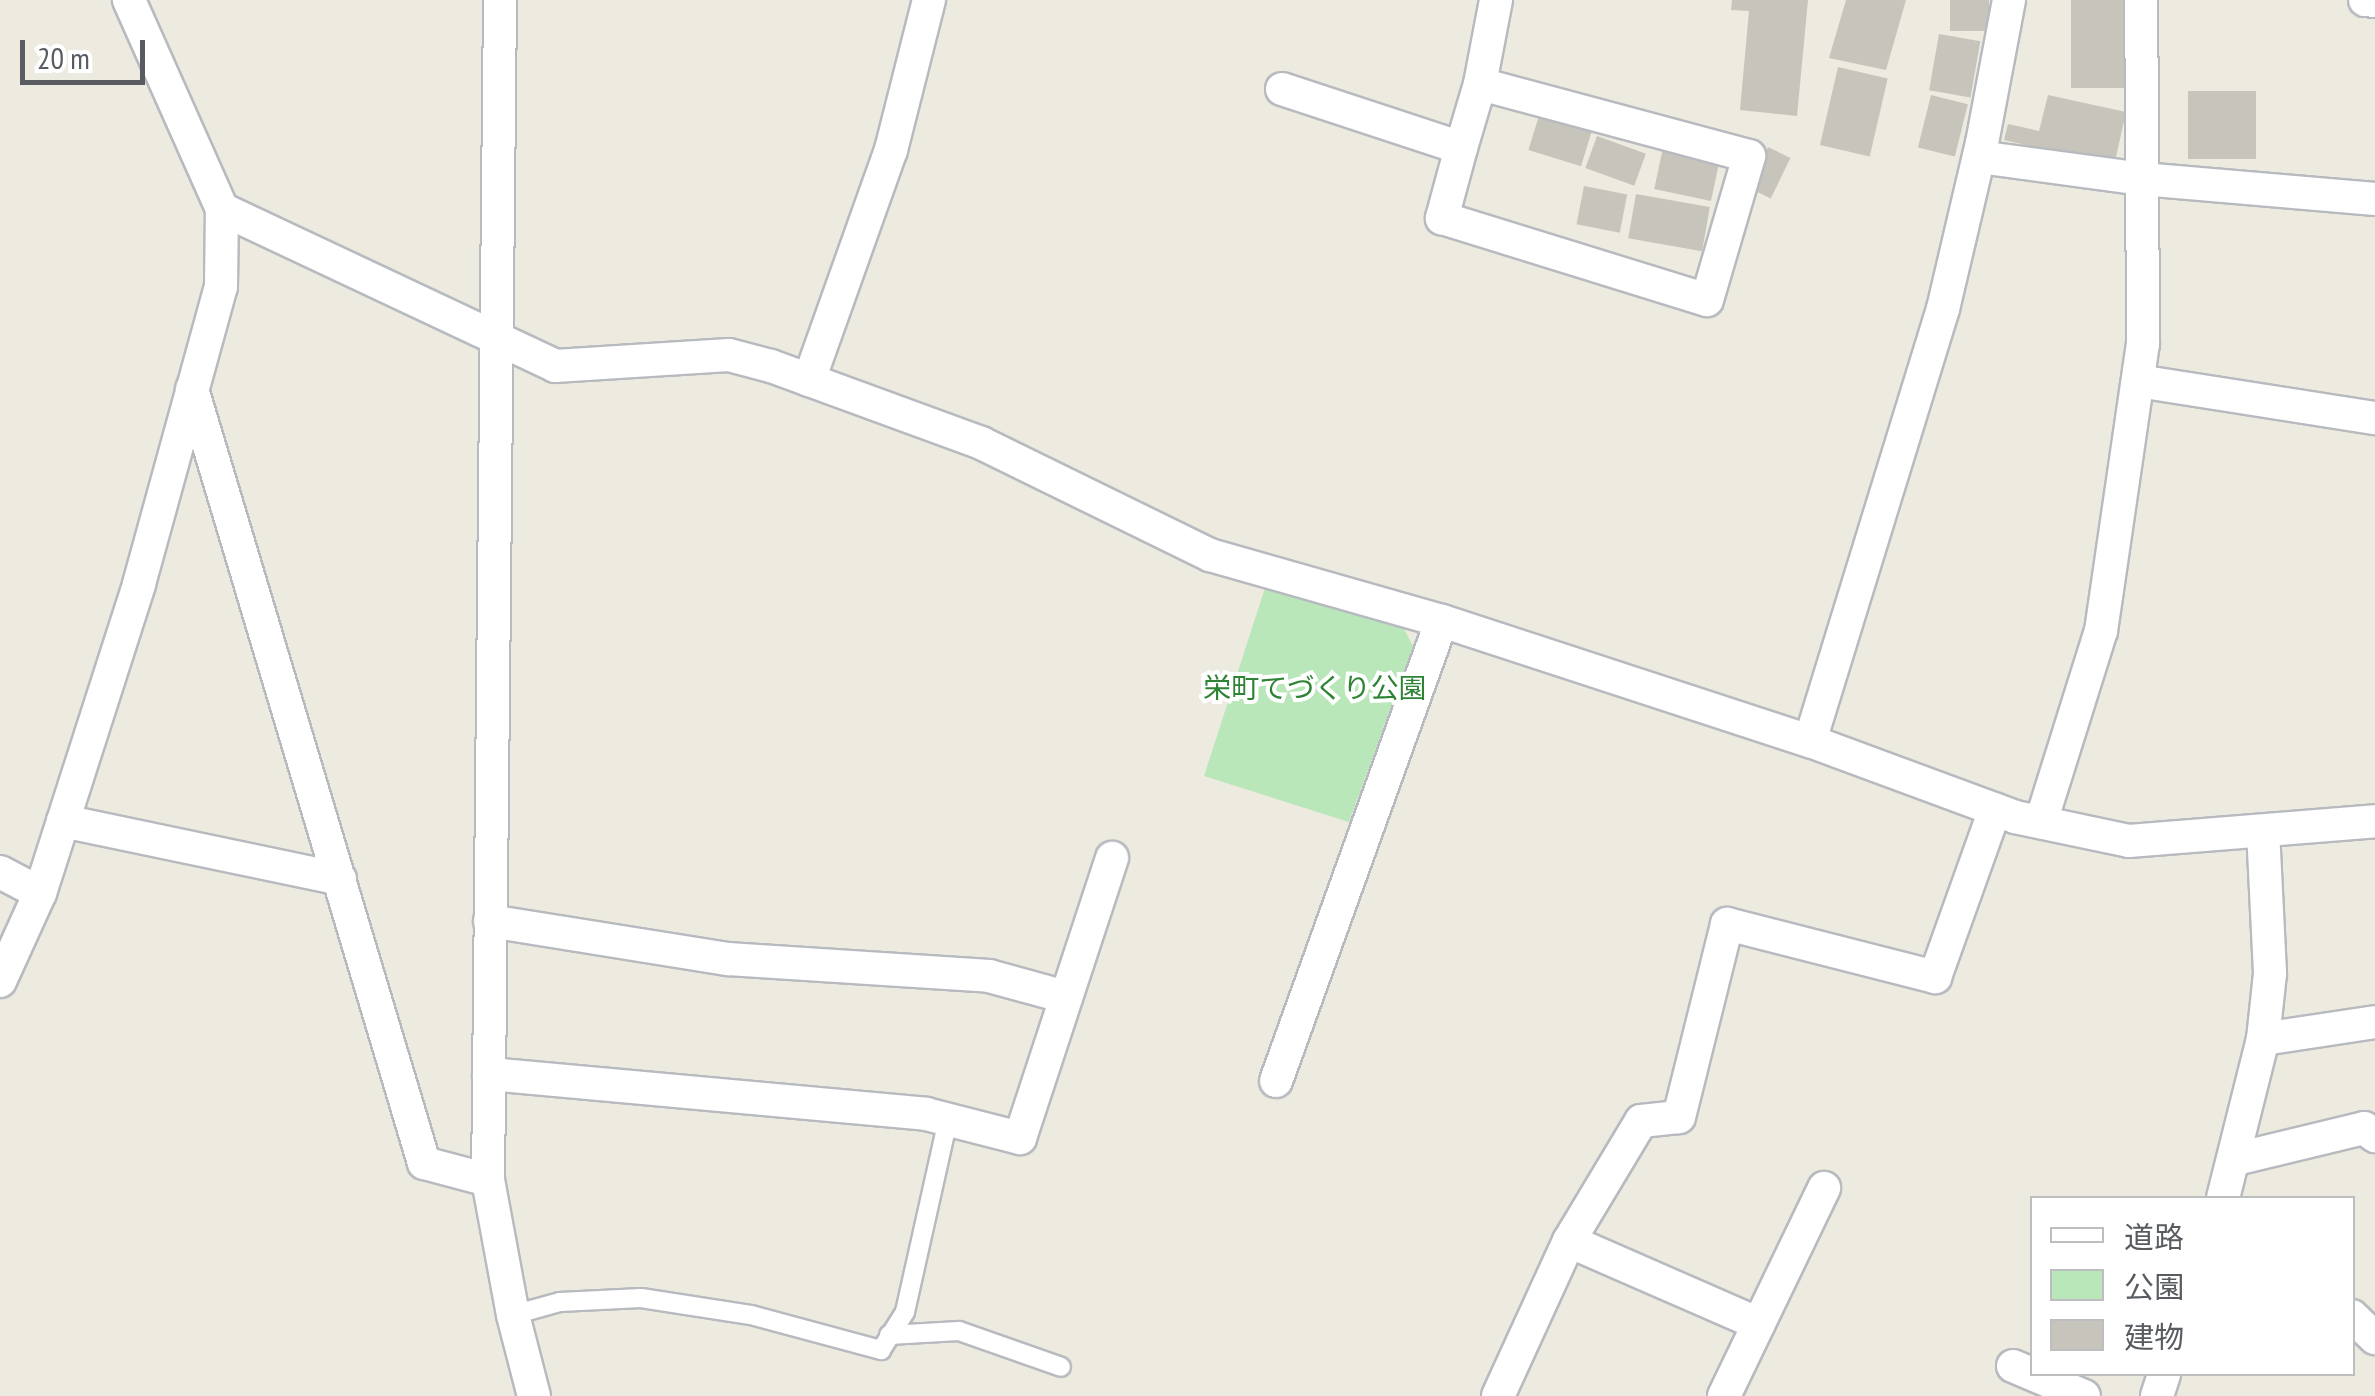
<!DOCTYPE html>
<meta charset="utf-8">
<style>
body{margin:0}
#map{position:relative;width:2375px;height:1396px;overflow:hidden;background:#edeadf;font-family:"PT Sans Narrow","Noto Sans JP",sans-serif}
div>[style]{position:absolute}
.green>*{inset:0;background:#b9e7ba}
.building>*{inset:0;background:#c7c4bc;transform-origin:0 0}
.roads{filter:drop-shadow(2px 0 #b7babf) drop-shadow(-2px 0 #b7babf) drop-shadow(0 2px #b7babf) drop-shadow(0 -2px #b7babf)}
.service>*{height:18px;margin:-9px;padding:0 9px;transform-origin:9px;border-radius:9px;background:#fff}
.minor>*{height:32px;margin:-16px;padding:0 16px;transform-origin:16px;border-radius:16px;background:#fff}
span{translate:-50% -50%;white-space:nowrap;text-align:center;line-height:1.15;-webkit-text-stroke:8px #fff;paint-order:stroke}
.park-label{font-size:28px;color:#2e8334}
.legend{position:absolute;left:2030px;top:1196px;width:325px;height:180px;box-sizing:border-box;background:#fff;border:2px solid #bcbec0;margin:0;padding:12px 18px;list-style:none;font-size:30px;color:#585c61}
.legend li{display:flex;align-items:center;gap:20px;height:50px}
.legend b{width:50px;border:2px solid #bcbec0}
.scale{position:absolute;left:20px;top:40px;width:125px;height:45px;box-sizing:border-box;border:5px solid #585c61;border-top:0;padding-left:12px;font-size:30px;line-height:35px;white-space:nowrap;color:#585c61;-webkit-text-stroke:8px #fff;paint-order:stroke}
</style>
<div id="map">
<div class="green">
<div style="clip-path:polygon(1265px 588px,1404px 629px,1413px 646px,1349px 822px,1204px 776px)"></div>
</div>
<div class="building">
<div style="clip-path:polygon(1732px 0,1808px 0,1797px 116px,1740px 110px,1749px 11px,1731px 10px)"></div>
<div style="clip-path:polygon(1846px 0,1906px 0,1886px 70px,1829px 58px)"></div>
<div style="left:1950px;top:0;width:39px;height:31px"></div>
<div style="left:2071px;top:0;width:53px;height:88px"></div>
<div style="left:1939px;top:34px;width:42px;height:57px;rotate:10deg"></div>
<div style="left:1838px;top:67px;width:51px;height:80px;rotate:13deg"></div>
<div style="left:2188px;top:91px;width:68px;height:68px"></div>
<div style="left:1931px;top:95px;width:38px;height:54px;rotate:14deg"></div>
<div style="clip-path:polygon(2048px 95px,2126px 112px,2114px 166px,2004px 140px,2008px 124px,2039px 131px)"></div>
<div style="left:1541px;top:109px;width:55px;height:43px;rotate:17deg"></div>
<div style="left:1597px;top:136px;width:52px;height:34px;rotate:20deg"></div>
<div style="left:1664px;top:143px;width:58px;height:47px;rotate:12deg"></div>
<div style="left:1768px;top:147px;width:25px;height:45px;rotate:26deg"></div>
<div style="left:1584px;top:186px;width:44px;height:39px;rotate:11deg"></div>
<div style="left:1636px;top:194px;width:75px;height:45px;rotate:10deg"></div>
</div>
<div class="roads">
<div class="service">
<div style="left:513px;top:1315px;width:49px;rotate:-15.5deg"></div>
<div style="left:560px;top:1302px;width:81px;rotate:-2.8deg"></div>
<div style="left:641px;top:1298px;width:111px;rotate:8.8deg"></div>
<div style="left:751px;top:1315px;width:135px;rotate:15.1deg"></div>
<div style="left:881px;top:1350px;width:45px;rotate:-57.7deg"></div>
<div style="left:905px;top:1312px;width:197px;rotate:-77.4deg"></div>
<div style="left:889px;top:1335px;width:70px;rotate:-3.3deg"></div>
<div style="left:959px;top:1331px;width:108px;rotate:19.4deg"></div>
</div>
<div class="minor">
<div style="left:500px;top:0;width:1180px;rotate:90.58deg"></div>
<div style="left:488px;top:1180px;width:137px;rotate:79.5deg"></div>
<div style="left:513px;top:1315px;width:84px;rotate:75.5deg"></div>
<div style="left:2365px;top:0;width:10px;rotate:6deg"></div>
<div style="left:1282px;top:89px;width:188px;rotate:18.2deg"></div>
<div style="left:1461px;top:148px;width:73px;rotate:105.2deg"></div>
<div style="left:1442px;top:218px;width:277px;rotate:17.2deg"></div>
<div style="left:1707px;top:300px;width:150px;rotate:-73.7deg"></div>
<div style="left:1749px;top:156px;width:278px;rotate:-165deg"></div>
<div style="left:1480px;top:84px;width:86px;rotate:-79.2deg"></div>
<div style="left:1461px;top:148px;width:67px;rotate:-73.5deg"></div>
<div style="left:1979px;top:157px;width:164px;rotate:7.7deg"></div>
<div style="left:2142px;top:179px;width:234px;rotate:4.9deg"></div>
<div style="left:222px;top:209px;width:368px;rotate:25.2deg"></div>
<div style="left:555px;top:366px;width:174px;rotate:-3.6deg"></div>
<div style="left:729px;top:355px;width:43px;rotate:14.7deg"></div>
<div style="left:771px;top:366px;width:224px;rotate:20.1deg"></div>
<div style="left:981px;top:443px;width:255px;rotate:26.1deg"></div>
<div style="left:1210px;top:555px;width:241px;rotate:15.9deg"></div>
<div style="left:1442px;top:621px;width:387px;rotate:18.1deg"></div>
<div style="left:1810px;top:741px;width:219px;rotate:20.3deg"></div>
<div style="left:2015px;top:817px;width:116px;rotate:11.9deg"></div>
<div style="left:2129px;top:841px;width:247px;rotate:-4.6deg"></div>
<div style="left:809px;top:380px;width:244px;rotate:-70.4deg"></div>
<div style="left:891px;top:150px;width:155px;rotate:-75.8deg"></div>
<div style="left:2138px;top:381px;width:240px;rotate:8.9deg"></div>
<div style="left:192px;top:389px;width:808px;rotate:73.31deg"></div>
<div style="left:424px;top:1163px;width:66px;rotate:14.9deg"></div>
<div style="left:1810px;top:741px;width:452px;rotate:-72.9deg"></div>
<div style="left:1943px;top:309px;width:171px;rotate:-76.8deg"></div>
<div style="left:1982px;top:143px;width:146px;rotate:-79.3deg"></div>
<div style="left:63px;top:821px;width:283px;rotate:11.8deg"></div>
<div style="left:2041px;top:822px;width:200px;rotate:-72.6deg"></div>
<div style="left:2101px;top:631px;width:290px;rotate:-81.7deg"></div>
<div style="left:2143px;top:344px;width:344px;rotate:-90.3deg"></div>
<div style="left:0;top:872px;width:45px;rotate:27.7deg"></div>
<div style="left:490px;top:921px;width:241px;rotate:9.1deg"></div>
<div style="left:728px;top:959px;width:262px;rotate:3.7deg"></div>
<div style="left:989px;top:976px;width:80px;rotate:15.3deg"></div>
<div style="left:0;top:981px;width:97px;rotate:-65.6deg"></div>
<div style="left:40px;top:893px;width:324px;rotate:-72.2deg"></div>
<div style="left:139px;top:584px;width:308px;rotate:-74.6deg"></div>
<div style="left:221px;top:287px;width:78px;rotate:-89.3deg"></div>
<div style="left:222px;top:209px;width:229px;rotate:-114deg"></div>
<div style="left:2263px;top:1039px;width:113px;rotate:-8.6deg"></div>
<div style="left:489px;top:1074px;width:439px;rotate:5.2deg"></div>
<div style="left:926px;top:1114px;width:97px;rotate:14.3deg"></div>
<div style="left:1020px;top:1138px;width:295px;rotate:-71.8deg"></div>
<div style="left:1276px;top:1081px;width:489px;rotate:-70.2deg"></div>
<div style="left:2236px;top:1159px;width:132px;rotate:-13.6deg"></div>
<div style="left:2364px;top:1128px;width:14px;rotate:36deg"></div>
<div style="left:2223px;top:1198px;width:164px;rotate:-75.9deg"></div>
<div style="left:2263px;top:1039px;width:66px;rotate:-83.9deg"></div>
<div style="left:2270px;top:973px;width:142px;rotate:-92.8deg"></div>
<div style="left:1569px;top:1241px;width:207px;rotate:23.6deg"></div>
<div style="left:2352px;top:1316px;width:32px;rotate:44deg"></div>
<div style="left:2013px;top:1366px;width:77px;rotate:22.9deg"></div>
<div style="left:1498px;top:1396px;width:170px;rotate:-65.4deg"></div>
<div style="left:1569px;top:1241px;width:140px;rotate:-59deg"></div>
<div style="left:1641px;top:1121px;width:38px;rotate:-6deg"></div>
<div style="left:1679px;top:1117px;width:199px;rotate:-76deg"></div>
<div style="left:1727px;top:924px;width:215px;rotate:14.3deg"></div>
<div style="left:1935px;top:977px;width:178px;rotate:-70.3deg"></div>
<div style="left:1724px;top:1396px;width:231px;rotate:-64.3deg"></div>
<div style="left:2157px;top:1396px;width:23px;rotate:-72deg"></div>
</div>
</div>
<div class="park-label">
<span style="left:1315px;top:688px">栄町てづくり公園</span>
</div>
<ul class="legend">
<li><b style="height:12px;background:#fff"></b>道路</li>
<li><b style="height:28px;background:#b9e7ba"></b>公園</li>
<li><b style="height:28px;background:#c7c4bc"></b>建物</li>
</ul>
<div class="scale">20 m</div>
</div>
